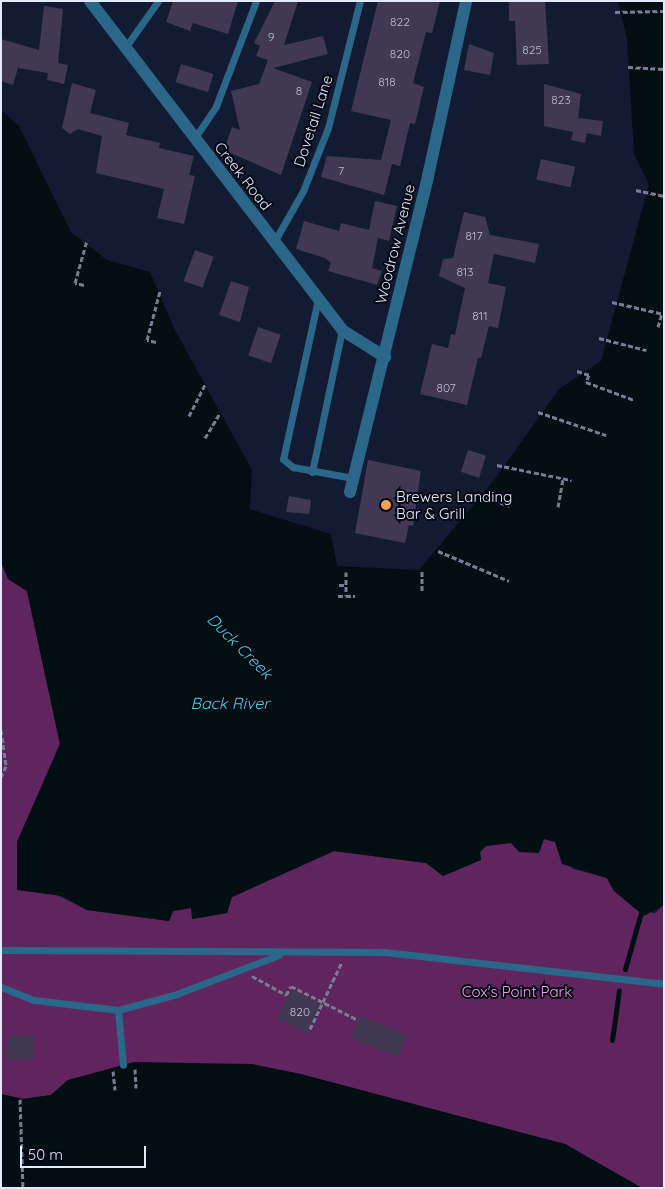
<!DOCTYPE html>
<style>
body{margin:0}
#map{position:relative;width:665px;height:1189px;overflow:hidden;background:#131b33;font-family:Quicksand,sans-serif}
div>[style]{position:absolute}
.green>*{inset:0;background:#60255f}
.water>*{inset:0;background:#010f12}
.stream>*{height:5px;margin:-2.5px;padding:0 2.5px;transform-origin:2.5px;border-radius:2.5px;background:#010f12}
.building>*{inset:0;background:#413954;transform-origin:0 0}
.path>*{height:3px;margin-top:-1.5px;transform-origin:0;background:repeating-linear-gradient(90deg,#777e93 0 5px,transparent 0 7.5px)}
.service>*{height:7px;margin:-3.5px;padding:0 3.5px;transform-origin:3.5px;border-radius:3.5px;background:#2b6789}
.minor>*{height:12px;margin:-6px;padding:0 6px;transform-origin:6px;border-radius:6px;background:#2b6789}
.dots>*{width:14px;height:14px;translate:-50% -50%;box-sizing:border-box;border:2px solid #040711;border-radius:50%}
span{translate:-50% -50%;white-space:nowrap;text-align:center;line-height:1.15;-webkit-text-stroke:4px #040711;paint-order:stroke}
.number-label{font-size:12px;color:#babed1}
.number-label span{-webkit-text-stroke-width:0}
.street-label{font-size:15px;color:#e3eafb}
.poi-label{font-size:15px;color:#e3eafb}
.left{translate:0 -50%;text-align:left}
.park-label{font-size:15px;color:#fb9ff6}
.water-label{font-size:16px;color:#40d4e6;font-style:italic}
.frame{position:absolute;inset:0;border:2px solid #e3eafb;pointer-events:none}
.scale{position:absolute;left:20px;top:1146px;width:126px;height:22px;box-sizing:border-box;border:2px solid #e3eafb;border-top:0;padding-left:6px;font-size:15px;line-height:18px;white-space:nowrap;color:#e3eafb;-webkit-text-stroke:4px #040711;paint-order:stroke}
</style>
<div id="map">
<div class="green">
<div style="clip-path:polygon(1px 562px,8px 579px,27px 591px,60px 744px,17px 842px,55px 894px,87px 910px,169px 921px,173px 911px,192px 908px,192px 919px,227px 913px,232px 897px,334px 851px,426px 863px,443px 876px,481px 860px,480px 852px,486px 846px,544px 839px,555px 841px,573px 869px,607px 878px,614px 891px,654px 914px,664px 905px,664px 1188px,642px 1188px,565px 1144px,252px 1064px,68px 1080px,51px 1095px,23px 1099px,1px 1094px)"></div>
</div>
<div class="water">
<div style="clip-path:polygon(618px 1px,664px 1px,664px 905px,644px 916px,614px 891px,607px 878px,562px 864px,555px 842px,544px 839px,539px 853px,519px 852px,511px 843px,486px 846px,480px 852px,481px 860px,443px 876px,426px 863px,334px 851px,232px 897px,227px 913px,192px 919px,191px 908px,173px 911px,169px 921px,87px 910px,62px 896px,17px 890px,17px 842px,60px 744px,27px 591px,8px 579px,1px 562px,1px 110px,19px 126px,71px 232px,107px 260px,150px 272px,175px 330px,252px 470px,250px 509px,331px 534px,337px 566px,419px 570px,495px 479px,559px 389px,601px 361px,649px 184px,634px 154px,627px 39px)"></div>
<div style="clip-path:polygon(134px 1062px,252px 1064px,301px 1074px,565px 1144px,642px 1188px,1px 1188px,1px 1094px,23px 1099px,51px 1095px,68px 1080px)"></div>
</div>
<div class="stream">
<div style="left:625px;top:969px;width:62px;rotate:-74.2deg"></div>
<div style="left:612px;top:1040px;width:50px;rotate:-82deg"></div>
</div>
<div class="building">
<div style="clip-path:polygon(173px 1px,238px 1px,228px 34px,193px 23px,190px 31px,166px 22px)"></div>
<div style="clip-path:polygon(275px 1px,298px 1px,284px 45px,323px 36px,328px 54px,273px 68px,312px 82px,281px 175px,224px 150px,232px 127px,240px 130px,231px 91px,259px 84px,268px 60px,256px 56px,260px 46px,254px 43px)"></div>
<div style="clip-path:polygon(378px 1px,440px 1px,432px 33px,426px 32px,413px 83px,424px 87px,415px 124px,410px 123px,400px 166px,392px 164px,384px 195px,321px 177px,327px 156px,381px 160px,391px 120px,351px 111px)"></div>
<div style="clip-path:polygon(509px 1px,545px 1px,549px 64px,517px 65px,515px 21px,509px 21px)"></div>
<div style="clip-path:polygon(44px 6px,63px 9px,58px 63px,68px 65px,64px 84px,47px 80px,48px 73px,18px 68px,13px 85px,1px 81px,1px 39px,39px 50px)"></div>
<div style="clip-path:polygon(469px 44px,494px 53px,490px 75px,464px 70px)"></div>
<div style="left:181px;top:64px;width:34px;height:19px;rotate:17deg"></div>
<div style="clip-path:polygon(72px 83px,96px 90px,90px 113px,129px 123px,126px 135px,160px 143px,159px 148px,194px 156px,189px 175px,195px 176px,184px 224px,157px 218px,164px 189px,96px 173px,102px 136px,78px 129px,70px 134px,62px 128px)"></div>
<div style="clip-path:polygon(544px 84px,581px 94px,578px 118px,603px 121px,601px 136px,587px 133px,585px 143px,571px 140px,573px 132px,544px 126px)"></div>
<div style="left:541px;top:159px;width:35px;height:21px;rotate:13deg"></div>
<div style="clip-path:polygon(375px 201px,397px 206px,389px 241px,378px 238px,372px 268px,382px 271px,377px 285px,328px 271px,331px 263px,325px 258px,296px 249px,304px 221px,339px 231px,341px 223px,369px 230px)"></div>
<div style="clip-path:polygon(464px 212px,485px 217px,490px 235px,539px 244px,535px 263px,494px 254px,488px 283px,506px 287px,498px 328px,489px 326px,481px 358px,478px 358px,467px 405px,420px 394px,432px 344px,448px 348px,451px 334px,455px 335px,465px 288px,439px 276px,443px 259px,453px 258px)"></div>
<div style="left:195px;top:250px;width:20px;height:33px;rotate:20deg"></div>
<div style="clip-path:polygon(231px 281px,249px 287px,240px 322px,219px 315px)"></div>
<div style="left:258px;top:327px;width:24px;height:30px;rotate:19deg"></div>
<div style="left:468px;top:450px;width:19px;height:23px;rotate:18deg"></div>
<div style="clip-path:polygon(368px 460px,421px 471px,413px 526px,409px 525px,405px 543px,355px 533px)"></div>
<div style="clip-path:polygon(289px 496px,311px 500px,309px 514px,286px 512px)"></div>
<div style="left:292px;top:989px;width:34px;height:33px;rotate:28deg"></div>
<div style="left:360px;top:1016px;width:51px;height:24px;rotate:22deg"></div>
<div style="clip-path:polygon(10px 1035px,33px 1035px,33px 1059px,5px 1059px)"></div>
</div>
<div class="path">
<div style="left:615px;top:12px;width:49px;rotate:-1.2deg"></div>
<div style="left:628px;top:67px;width:36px;rotate:3deg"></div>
<div style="left:636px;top:190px;width:29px;rotate:12deg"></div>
<div style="left:84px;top:285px;width:9px;rotate:-167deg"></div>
<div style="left:75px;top:283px;width:45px;rotate:-74.4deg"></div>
<div style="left:612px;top:302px;width:53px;rotate:13deg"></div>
<div style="left:658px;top:327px;width:15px;rotate:-74deg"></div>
<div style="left:599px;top:338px;width:49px;rotate:14.3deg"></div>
<div style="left:156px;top:342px;width:9px;rotate:-167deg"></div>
<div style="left:147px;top:340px;width:51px;rotate:-75.1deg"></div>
<div style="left:577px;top:371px;width:13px;rotate:18deg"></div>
<div style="left:589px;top:375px;width:8px;rotate:113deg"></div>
<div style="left:586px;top:382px;width:51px;rotate:20.6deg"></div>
<div style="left:538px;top:412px;width:72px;rotate:18.7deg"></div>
<div style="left:189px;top:416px;width:36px;rotate:-63deg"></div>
<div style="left:205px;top:438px;width:29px;rotate:-59deg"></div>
<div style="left:497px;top:465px;width:76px;rotate:11.5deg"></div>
<div style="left:479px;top:495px;width:32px;rotate:20deg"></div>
<div style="left:558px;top:507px;width:28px;rotate:-80deg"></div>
<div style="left:438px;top:551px;width:77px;rotate:22.9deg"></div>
<div style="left:422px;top:571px;width:22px;rotate:90deg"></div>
<div style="left:346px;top:572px;width:24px;rotate:90deg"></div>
<div style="left:346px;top:596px;width:9px"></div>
<div style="left:339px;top:585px;width:7px"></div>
<div style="left:338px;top:596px;width:8px"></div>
<div style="left:1px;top:730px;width:36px;rotate:82deg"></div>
<div style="left:6px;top:766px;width:12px;rotate:114deg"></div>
<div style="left:252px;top:976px;width:39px;rotate:29deg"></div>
<div style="left:286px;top:995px;width:10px;rotate:-61deg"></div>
<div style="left:291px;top:986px;width:75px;rotate:26.9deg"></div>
<div style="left:310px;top:1029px;width:74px;rotate:-64.5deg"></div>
<div style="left:135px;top:1069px;width:19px;rotate:87deg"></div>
<div style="left:113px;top:1071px;width:19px;rotate:84deg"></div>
<div style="left:20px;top:1099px;width:89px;rotate:88.1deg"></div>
</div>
<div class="service">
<div style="left:127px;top:45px;width:54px;rotate:-54.8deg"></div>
<div style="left:194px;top:139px;width:40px;rotate:-56deg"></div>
<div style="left:216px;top:106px;width:112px;rotate:-69.1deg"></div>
<div style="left:274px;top:242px;width:59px;rotate:-60.4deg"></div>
<div style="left:303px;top:191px;width:68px;rotate:-68.4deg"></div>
<div style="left:328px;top:128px;width:131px;rotate:-75.9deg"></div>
<div style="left:318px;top:299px;width:164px;rotate:102.3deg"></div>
<div style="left:283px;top:459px;width:13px;rotate:39deg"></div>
<div style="left:293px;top:467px;width:61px;rotate:10.4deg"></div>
<div style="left:312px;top:472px;width:145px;rotate:-78.1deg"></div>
<div style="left:1px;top:950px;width:384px;rotate:0.3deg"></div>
<div style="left:385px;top:952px;width:281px;rotate:6.5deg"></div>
<div style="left:1px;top:987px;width:35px;rotate:22deg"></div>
<div style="left:34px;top:1000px;width:85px;rotate:6.8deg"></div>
<div style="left:118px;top:1010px;width:58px;rotate:-15deg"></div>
<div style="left:174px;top:995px;width:112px;rotate:-20.9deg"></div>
<div style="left:118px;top:1010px;width:55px;rotate:84.8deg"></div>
</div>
<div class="minor">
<div style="left:90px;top:1px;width:414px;rotate:52.5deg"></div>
<div style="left:342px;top:330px;width:51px;rotate:32.1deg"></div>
<div style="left:350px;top:492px;width:325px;rotate:-76.1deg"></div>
<div style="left:428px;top:176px;width:179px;rotate:-77.7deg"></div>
</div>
<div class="dots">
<div style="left:386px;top:505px;background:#fa9f4e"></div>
</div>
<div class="number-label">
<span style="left:400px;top:22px">822</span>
<span style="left:271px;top:37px">9</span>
<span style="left:532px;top:50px">825</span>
<span style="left:400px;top:54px">820</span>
<span style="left:387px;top:82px">818</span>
<span style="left:299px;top:91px">8</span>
<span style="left:561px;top:100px">823</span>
<span style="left:341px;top:171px">7</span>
<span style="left:474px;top:236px">817</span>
<span style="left:465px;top:272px">813</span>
<span style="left:480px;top:316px">811</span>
<span style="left:446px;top:388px">807</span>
<span style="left:300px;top:1012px">820</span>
</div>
<div class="street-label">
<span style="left:313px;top:121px;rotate:-72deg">Dovetail Lane</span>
<span style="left:243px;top:176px;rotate:52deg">Creek Road</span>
<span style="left:395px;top:244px;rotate:-76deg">Woodrow Avenue</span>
</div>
<div class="poi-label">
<span class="left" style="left:396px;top:505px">Brewers Landing<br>Bar &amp; Grill</span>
</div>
<div class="park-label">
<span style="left:517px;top:992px">Cox's Point Park</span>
</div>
<div class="water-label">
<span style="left:240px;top:646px;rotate:45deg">Duck Creek</span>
<span style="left:230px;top:703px">Back River</span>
</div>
<div class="frame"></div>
<div class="scale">50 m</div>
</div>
